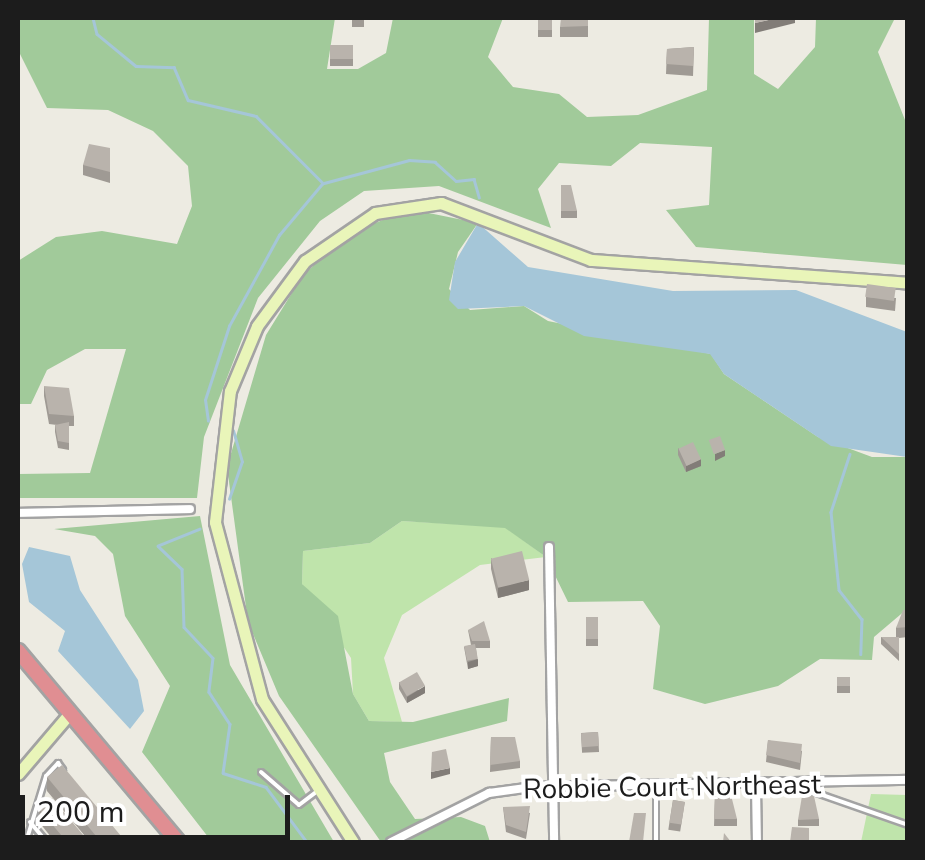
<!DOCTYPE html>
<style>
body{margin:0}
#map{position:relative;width:925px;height:860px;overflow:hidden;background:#edebe2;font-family:"Nunito Sans",sans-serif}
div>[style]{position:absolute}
.grass>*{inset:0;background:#bfe4ab}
.forest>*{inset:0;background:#a1ca9a}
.water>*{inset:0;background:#a5c6d8}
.stream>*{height:2.5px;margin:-1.25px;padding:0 1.25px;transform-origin:1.25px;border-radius:1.25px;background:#a5c6d8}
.roads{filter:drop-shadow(2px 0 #a3a3a3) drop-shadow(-2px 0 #a3a3a3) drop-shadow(0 2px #a3a3a3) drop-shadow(0 -2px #a3a3a3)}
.lane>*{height:4px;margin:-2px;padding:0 2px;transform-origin:2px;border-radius:2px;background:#fff}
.street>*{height:8px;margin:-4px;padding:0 4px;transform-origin:4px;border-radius:4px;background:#fff}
.secondary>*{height:11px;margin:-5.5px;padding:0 5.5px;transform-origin:5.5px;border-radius:5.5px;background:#e9f5b9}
.highway>*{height:14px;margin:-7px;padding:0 7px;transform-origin:7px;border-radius:7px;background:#e08e92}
.wall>*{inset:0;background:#9f9a94;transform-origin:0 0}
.shaded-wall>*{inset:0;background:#827d78}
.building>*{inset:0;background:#b9b3ac;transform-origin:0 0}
span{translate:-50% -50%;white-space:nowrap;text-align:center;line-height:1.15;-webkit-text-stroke:8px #fff;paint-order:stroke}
.street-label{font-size:28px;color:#1c1c1c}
.frame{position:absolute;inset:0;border:20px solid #1c1c1c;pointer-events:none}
.scale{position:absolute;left:20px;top:795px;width:270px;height:45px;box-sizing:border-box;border:5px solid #1c1c1c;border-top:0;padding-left:12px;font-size:30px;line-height:35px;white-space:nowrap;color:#1c1c1c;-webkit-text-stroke:8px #fff;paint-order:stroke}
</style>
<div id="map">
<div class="grass">
<div style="clip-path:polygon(402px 521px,505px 527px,546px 557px,480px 565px,402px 615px,384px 658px,402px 722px,369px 721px,353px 694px,351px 658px,302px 584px,303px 551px,370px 543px)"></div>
<div style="clip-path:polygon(871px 794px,907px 795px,907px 842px,861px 842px)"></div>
</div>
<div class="forest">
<div style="clip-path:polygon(18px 18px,335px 18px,327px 69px,358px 69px,386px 53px,393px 18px,503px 18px,488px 57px,513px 87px,559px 94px,587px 117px,638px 115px,707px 90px,709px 18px,754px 18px,754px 74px,778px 89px,815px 47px,816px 18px,895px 18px,878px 52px,907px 125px,907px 265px,696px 247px,666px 210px,709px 205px,712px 147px,640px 143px,611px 166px,559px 163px,538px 189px,551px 228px,439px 186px,364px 191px,320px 221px,258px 298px,204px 437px,197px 498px,18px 498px,18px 474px,90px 473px,126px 349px,85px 349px,47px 370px,31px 404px,18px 404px,18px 261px,56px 237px,102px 231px,177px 244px,192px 206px,188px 166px,153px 131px,108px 110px,47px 108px,18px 50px)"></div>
<div style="clip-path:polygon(409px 209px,478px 223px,458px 252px,449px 289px,470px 310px,524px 306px,548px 321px,711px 354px,724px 374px,818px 437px,872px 457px,907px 457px,907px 609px,874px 637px,872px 660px,820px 659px,778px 686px,705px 704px,653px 689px,660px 626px,643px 601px,568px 602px,546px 557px,505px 528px,402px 521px,370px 543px,303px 551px,302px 584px,338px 616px,353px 694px,369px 721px,413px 722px,509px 698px,507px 721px,384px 753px,390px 782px,415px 819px,461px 817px,485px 826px,490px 842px,381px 842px,279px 696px,248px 622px,227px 467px,266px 335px,303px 275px,349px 234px)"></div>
<div style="clip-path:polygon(200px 516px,230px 665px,334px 842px,212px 842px,142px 752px,170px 686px,125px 616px,113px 554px,95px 536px,54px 529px)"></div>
</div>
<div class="water">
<div style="clip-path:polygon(478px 223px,528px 267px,673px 291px,796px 290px,907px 332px,907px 457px,831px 446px,724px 374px,710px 354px,584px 336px,524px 306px,458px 309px,449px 300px,455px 262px)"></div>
<div style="clip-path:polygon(29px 547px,70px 556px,80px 590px,138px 680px,144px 711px,130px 729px,58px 651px,65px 631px,29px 602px,22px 564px)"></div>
</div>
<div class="stream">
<div style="left:93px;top:18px;width:16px;rotate:76deg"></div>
<div style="left:97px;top:34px;width:50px;rotate:39.4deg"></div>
<div style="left:136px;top:66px;width:38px;rotate:2deg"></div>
<div style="left:174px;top:67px;width:36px;rotate:67deg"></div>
<div style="left:188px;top:100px;width:70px;rotate:13.2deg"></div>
<div style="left:256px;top:116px;width:95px;rotate:45deg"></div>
<div style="left:324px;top:183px;width:88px;rotate:-15.1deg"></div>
<div style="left:409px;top:160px;width:26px;rotate:4deg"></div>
<div style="left:435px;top:162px;width:28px;rotate:42deg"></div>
<div style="left:456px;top:181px;width:18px;rotate:-6deg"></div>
<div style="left:474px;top:179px;width:19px;rotate:74deg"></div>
<div style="left:208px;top:421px;width:21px;rotate:-98deg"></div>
<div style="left:205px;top:400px;width:78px;rotate:-72deg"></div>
<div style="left:229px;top:326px;width:104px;rotate:-61.2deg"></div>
<div style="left:279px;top:235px;width:67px;rotate:-49.9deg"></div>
<div style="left:850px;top:454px;width:61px;rotate:108.1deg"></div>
<div style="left:831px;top:512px;width:78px;rotate:84.1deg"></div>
<div style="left:839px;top:590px;width:37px;rotate:52deg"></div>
<div style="left:862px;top:619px;width:35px;rotate:92deg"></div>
<div style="left:229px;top:499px;width:39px;rotate:-71deg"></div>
<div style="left:242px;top:462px;width:32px;rotate:-106deg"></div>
<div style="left:200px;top:529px;width:45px;rotate:158deg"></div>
<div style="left:158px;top:546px;width:33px;rotate:44deg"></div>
<div style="left:182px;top:569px;width:58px;rotate:88deg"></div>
<div style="left:184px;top:627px;width:42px;rotate:46.9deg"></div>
<div style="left:213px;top:658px;width:34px;rotate:97deg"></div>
<div style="left:209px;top:692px;width:38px;rotate:57deg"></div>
<div style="left:230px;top:724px;width:49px;rotate:98.1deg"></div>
<div style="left:223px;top:773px;width:45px;rotate:18deg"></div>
<div style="left:266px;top:787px;width:69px;rotate:53.3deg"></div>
</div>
<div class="roads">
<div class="lane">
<div style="left:261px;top:772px;width:50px;rotate:41deg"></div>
<div style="left:299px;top:805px;width:20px;rotate:-37deg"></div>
<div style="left:794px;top:785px;width:121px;rotate:19.3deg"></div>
<div style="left:656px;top:787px;width:55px;rotate:90deg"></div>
<div style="left:30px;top:822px;width:26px;rotate:50deg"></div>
<div style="left:26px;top:842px;width:69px;rotate:-73.1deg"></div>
<div style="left:46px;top:776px;width:18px;rotate:-47deg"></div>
<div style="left:58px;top:763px;width:9px;rotate:54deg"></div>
</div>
<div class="street">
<div style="left:18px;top:513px;width:172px;rotate:-1.3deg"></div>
<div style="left:549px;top:547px;width:295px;rotate:89deg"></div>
<div style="left:756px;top:787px;width:55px;rotate:89deg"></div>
<div style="left:391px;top:842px;width:110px;rotate:-26.6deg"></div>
<div style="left:489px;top:793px;width:43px;rotate:-7.9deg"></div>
<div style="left:532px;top:787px;width:376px;rotate:-1.1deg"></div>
</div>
<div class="secondary">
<div style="left:18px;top:774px;width:80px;rotate:-49.6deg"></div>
<div style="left:353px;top:842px;width:169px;rotate:-122.5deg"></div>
<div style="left:262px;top:699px;width:183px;rotate:-104.9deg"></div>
<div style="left:215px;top:522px;width:132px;rotate:-83.5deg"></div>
<div style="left:230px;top:391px;width:70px;rotate:-67.4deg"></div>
<div style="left:257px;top:326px;width:81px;rotate:-53.6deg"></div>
<div style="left:305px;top:261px;width:85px;rotate:-34.4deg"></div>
<div style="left:375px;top:213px;width:67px;rotate:-8.6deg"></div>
<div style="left:441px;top:203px;width:160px;rotate:20.8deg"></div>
<div style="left:591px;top:260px;width:318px;rotate:4.1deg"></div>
</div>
<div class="highway">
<div style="left:18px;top:651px;width:249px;rotate:50deg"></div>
</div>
</div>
<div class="wall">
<div style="left:352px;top:18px;width:12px;height:9px"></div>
<div style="left:538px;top:18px;width:14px;height:19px"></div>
<div style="clip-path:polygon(588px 18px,588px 37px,560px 37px,560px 27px)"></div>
<div style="left:353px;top:45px;width:21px;height:23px;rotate:90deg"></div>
<div style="clip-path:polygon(694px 47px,693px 76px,666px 74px,667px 49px)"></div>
<div style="clip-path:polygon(110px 148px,110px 183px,83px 175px,83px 165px)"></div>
<div style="clip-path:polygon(561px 185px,577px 211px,577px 218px,561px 218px)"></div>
<div style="clip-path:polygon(866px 297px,896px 298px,895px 311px,866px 307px)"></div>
<div style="clip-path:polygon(44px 386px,74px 416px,74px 426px,69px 426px,69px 450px,58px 448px,55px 432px,55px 425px,57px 425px,49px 424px,44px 396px)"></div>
<div style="clip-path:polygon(678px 448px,701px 466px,686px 472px,678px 455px)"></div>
<div style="clip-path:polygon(491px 558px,529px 590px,498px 598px,491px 569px)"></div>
<div style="clip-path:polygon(908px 610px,908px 637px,899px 638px,899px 661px,881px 644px,881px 637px,896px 637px,896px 628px)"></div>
<div style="left:586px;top:617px;width:12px;height:29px"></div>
<div style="clip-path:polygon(468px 630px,490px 641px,490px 648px,476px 648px,478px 666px,468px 669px,464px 647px,471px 645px)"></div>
<div style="left:837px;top:677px;width:13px;height:16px"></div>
<div style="clip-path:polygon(399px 682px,425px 693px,407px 703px,399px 689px)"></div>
<div style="left:598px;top:732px;width:20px;height:17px;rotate:87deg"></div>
<div style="clip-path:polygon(491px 737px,520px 761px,520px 768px,490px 772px)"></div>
<div style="clip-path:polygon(768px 740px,802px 751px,800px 770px,766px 762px)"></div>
<div style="clip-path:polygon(47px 777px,126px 842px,90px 842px,47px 791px)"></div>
<div style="clip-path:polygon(715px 795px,737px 819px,737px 826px,714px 826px)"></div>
<div style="left:673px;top:800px;width:12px;height:30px;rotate:9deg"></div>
<div style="clip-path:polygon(503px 807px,530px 813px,526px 839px,506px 832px)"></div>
<div style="clip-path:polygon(39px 809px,89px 842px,55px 842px,39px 822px)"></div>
<div style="left:819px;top:819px;width:7px;height:21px;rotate:90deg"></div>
</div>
<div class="shaded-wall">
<div style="clip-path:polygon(777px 18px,795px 18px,795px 23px,755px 33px,755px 23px)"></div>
<div style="clip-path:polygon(725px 450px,725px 456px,715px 461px,715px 454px)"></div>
<div style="clip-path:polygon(701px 459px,701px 466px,686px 472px,686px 466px)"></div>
<div style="clip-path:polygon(529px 580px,529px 590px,498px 598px,498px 587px)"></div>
<div style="clip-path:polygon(478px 659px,478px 666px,468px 669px,468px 662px)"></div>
<div style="clip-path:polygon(425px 686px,425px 693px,407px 703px,407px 697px)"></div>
<div style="clip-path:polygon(450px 768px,450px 774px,431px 779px,431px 772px)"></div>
</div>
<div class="building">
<div style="left:352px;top:18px;width:12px;height:2px"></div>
<div style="left:538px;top:18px;width:14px;height:12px"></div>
<div style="clip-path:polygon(561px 18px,588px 18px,588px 26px,560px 27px)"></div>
<div style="clip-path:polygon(755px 18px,777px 18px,755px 23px)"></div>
<div style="left:353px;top:45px;width:14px;height:23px;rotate:90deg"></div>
<div style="clip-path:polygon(694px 47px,693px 66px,666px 64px,667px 49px)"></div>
<div style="clip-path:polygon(89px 144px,110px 148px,110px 172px,83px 165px)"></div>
<div style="clip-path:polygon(561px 185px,571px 185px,577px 211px,561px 211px)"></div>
<div style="left:867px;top:284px;width:29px;height:13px;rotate:8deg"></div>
<div style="clip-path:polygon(44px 386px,69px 388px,74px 416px,49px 414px)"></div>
<div style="clip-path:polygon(69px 422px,69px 443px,58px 441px,55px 425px)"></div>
<div style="left:720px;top:436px;width:15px;height:12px;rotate:70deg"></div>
<div style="left:693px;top:442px;width:19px;height:16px;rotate:65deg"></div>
<div style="left:522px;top:551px;width:30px;height:32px;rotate:76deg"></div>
<div style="clip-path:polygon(903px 610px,908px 610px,908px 627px,896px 628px)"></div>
<div style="left:586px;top:617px;width:12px;height:22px"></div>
<div style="clip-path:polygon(484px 621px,490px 641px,472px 641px,468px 630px)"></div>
<div style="clip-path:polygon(881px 637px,899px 637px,899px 654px)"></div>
<div style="left:475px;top:644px;width:15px;height:11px;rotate:79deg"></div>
<div style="left:417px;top:672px;width:16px;height:21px;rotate:60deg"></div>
<div style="left:837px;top:677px;width:13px;height:9px"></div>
<div style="left:598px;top:732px;width:14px;height:17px;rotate:86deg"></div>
<div style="clip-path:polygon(491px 737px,515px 737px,520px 761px,490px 765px)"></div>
<div style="clip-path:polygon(768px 740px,802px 744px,800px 763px,766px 755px)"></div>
<div style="clip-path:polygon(446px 749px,450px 768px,431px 772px,432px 752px)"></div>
<div style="clip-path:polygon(62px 765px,126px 842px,101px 842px,47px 777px)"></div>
<div style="clip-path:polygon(715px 795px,731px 795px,737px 819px,714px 819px)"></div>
<div style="clip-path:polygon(802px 796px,814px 796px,819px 819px,798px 820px)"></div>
<div style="clip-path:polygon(52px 798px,89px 842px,67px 842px,39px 809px)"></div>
<div style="left:673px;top:800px;width:12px;height:23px;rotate:9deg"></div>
<div style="clip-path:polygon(530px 806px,526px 832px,506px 825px,503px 807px)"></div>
<div style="clip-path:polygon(634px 813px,646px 813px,643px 842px,629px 842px)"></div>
<div style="clip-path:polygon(792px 827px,809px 828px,809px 842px,790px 842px)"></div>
<div style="clip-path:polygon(724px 833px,731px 842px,723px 842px)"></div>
</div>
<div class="street-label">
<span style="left:672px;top:787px;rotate:-1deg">Robbie Court Northeast</span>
</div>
<div class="frame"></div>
<div class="scale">200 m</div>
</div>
